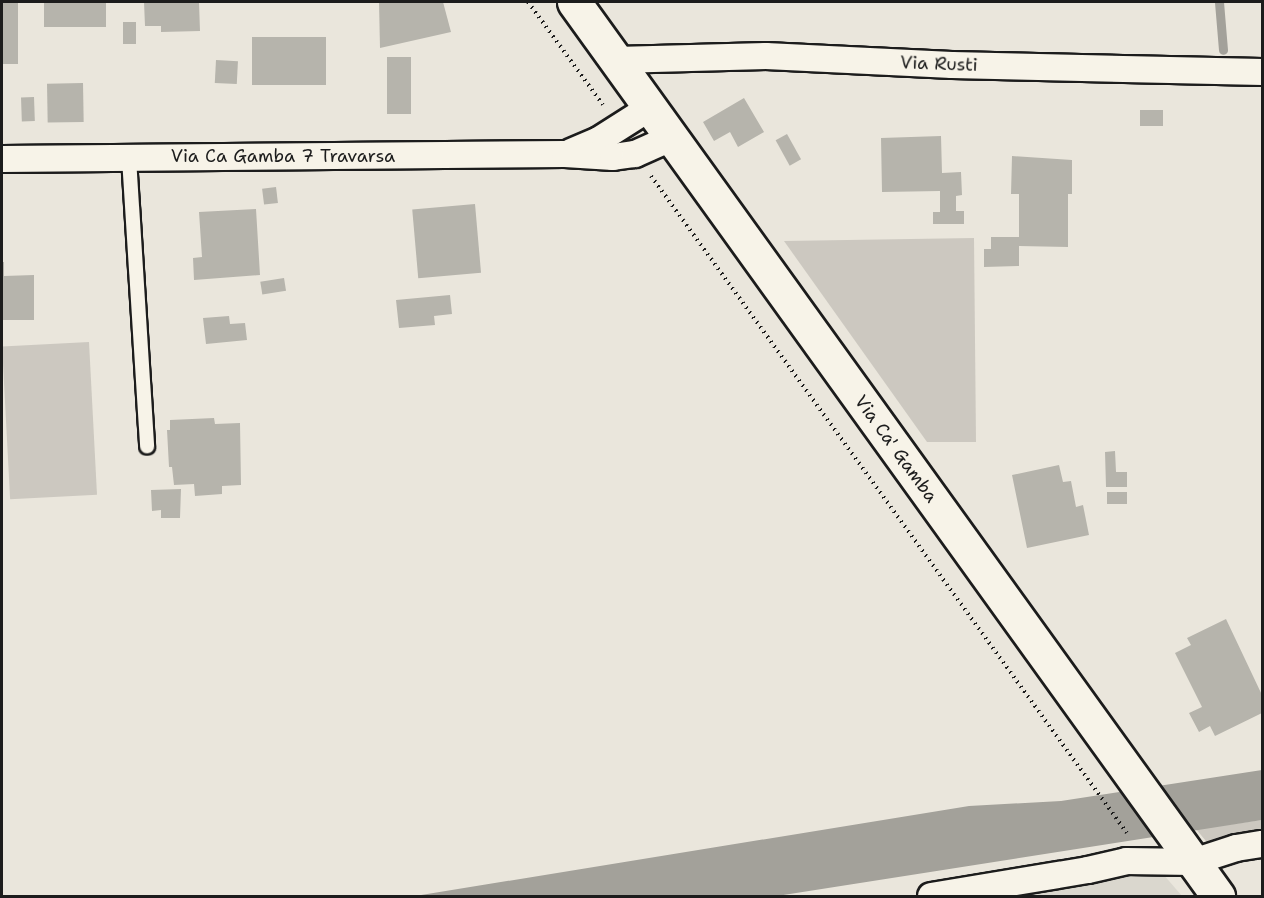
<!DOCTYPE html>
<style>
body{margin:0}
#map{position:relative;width:1264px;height:898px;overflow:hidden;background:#eae6dc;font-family:"Shantell Sans",sans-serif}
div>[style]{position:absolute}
.built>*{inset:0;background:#dad7ce}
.green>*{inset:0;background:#ccc8c0;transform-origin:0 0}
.water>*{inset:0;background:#a3a19a}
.stream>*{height:9px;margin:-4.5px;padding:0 4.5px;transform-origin:4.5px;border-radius:4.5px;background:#a3a19a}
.building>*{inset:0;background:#b6b4ac;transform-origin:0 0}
.path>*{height:4px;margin-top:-2px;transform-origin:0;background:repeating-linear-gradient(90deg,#1c1c1c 0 1.5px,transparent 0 6px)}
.roads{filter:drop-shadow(2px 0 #1c1c1c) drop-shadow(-2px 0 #1c1c1c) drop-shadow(0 2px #1c1c1c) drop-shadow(0 -2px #1c1c1c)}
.lane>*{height:14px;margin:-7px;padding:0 7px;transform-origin:7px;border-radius:7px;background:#f7f3e8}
.street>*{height:26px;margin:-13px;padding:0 13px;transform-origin:13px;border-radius:13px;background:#f7f3e8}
.secondary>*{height:33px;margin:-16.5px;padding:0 16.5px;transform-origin:16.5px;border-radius:16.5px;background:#f7f3e8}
span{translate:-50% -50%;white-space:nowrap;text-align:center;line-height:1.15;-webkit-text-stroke:6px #f7f3e8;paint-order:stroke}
.street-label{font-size:18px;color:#1c1c1c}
.frame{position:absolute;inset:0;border:3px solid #1c1c1c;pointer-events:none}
</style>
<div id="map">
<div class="built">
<div style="clip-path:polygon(1145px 871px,1163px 874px,1182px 896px,1003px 896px)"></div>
</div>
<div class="green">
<div style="clip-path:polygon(974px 238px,976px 442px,927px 442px,784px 241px)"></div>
<div style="left:89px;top:342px;width:153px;height:87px;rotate:87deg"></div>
<div style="clip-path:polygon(1262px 820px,1262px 833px,1210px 846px,1196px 829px)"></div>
</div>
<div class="water">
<div style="clip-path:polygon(1262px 770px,1262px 820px,777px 896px,415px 896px,969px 806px,1061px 801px)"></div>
</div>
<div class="stream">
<div style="left:1219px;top:2px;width:48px;rotate:85.2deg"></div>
</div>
<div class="building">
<div style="left:2px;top:2px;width:16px;height:62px"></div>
<div style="left:44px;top:2px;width:62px;height:25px"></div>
<div style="clip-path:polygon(144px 2px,199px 2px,200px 31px,161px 32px,161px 26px,145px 26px)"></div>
<div style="clip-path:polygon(379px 2px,443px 2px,451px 32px,380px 48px)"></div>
<div style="left:123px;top:22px;width:13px;height:22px"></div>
<div style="left:252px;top:37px;width:74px;height:48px"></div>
<div style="left:387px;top:57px;width:24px;height:57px"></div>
<div style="left:216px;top:60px;width:22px;height:23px;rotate:3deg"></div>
<div style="left:83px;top:83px;width:39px;height:36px;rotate:89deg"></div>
<div style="left:34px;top:97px;width:24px;height:13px;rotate:88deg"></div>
<div style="clip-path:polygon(744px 98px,764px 132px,738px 147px,730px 132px,714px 141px,703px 122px)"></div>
<div style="left:1163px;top:110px;width:16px;height:23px;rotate:90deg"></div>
<div style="left:787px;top:134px;width:29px;height:13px;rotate:61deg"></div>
<div style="clip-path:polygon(941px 136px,942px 173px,961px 172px,962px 195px,956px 196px,956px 211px,964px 211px,964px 224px,933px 224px,933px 212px,940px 212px,940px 191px,882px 192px,881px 138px)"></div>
<div style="clip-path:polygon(1012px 156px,1072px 160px,1072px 194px,1068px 194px,1068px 247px,1019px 246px,1019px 266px,984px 267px,984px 249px,991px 249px,991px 237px,1019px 237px,1019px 194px,1011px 194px)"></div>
<div style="left:276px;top:187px;width:16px;height:14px;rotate:83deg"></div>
<div style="left:475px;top:204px;width:69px;height:63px;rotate:85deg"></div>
<div style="clip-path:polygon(256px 209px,260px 275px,194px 280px,193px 258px,202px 257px,199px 212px)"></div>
<div style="clip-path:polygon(2px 262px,4px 262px,4px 276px,34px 275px,34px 320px,2px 320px)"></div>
<div style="left:284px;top:278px;width:13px;height:24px;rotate:81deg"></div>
<div style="clip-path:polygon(450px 295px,452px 314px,434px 316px,435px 325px,399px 328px,396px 300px)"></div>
<div style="clip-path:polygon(229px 316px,230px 324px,245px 323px,247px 340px,206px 344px,203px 318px)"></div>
<div style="clip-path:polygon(214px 418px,215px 424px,240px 423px,241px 485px,222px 486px,222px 494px,195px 496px,194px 484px,174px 485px,172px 467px,169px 467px,167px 430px,170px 430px,170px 420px)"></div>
<div style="clip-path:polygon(1115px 451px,1116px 472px,1127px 472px,1127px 487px,1106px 487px,1105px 452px)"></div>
<div style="clip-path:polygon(1059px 465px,1063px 482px,1071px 481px,1076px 507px,1083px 505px,1089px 535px,1027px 548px,1012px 475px)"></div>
<div style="clip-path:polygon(181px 489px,180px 518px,161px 518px,161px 510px,152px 511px,151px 490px)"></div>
<div style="left:1107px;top:492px;width:20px;height:12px"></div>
<div style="clip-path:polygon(1226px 619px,1262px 695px,1262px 713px,1215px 736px,1210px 726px,1199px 732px,1189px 713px,1202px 707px,1175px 653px,1191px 645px,1187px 638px)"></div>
</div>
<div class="path">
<div style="left:528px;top:2px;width:127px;rotate:53.9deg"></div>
<div style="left:651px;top:176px;width:811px;rotate:54.08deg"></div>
</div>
<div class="roads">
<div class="lane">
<div style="left:129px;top:158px;width:289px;rotate:86.4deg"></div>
</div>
<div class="street">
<div style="left:616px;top:60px;width:150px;rotate:-1.5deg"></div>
<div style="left:766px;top:56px;width:186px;rotate:2.8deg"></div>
<div style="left:952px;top:65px;width:310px;rotate:1.3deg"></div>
<div style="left:571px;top:152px;width:30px;rotate:-23deg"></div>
<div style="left:599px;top:140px;width:62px;rotate:-32.4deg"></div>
<div style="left:2px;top:159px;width:563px;rotate:-0.51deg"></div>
<div style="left:565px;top:154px;width:48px;rotate:3.6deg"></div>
<div style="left:613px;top:157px;width:22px;rotate:-8deg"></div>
<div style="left:635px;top:154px;width:42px;rotate:-24.1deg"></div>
<div style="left:931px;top:896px;width:159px;rotate:-9.4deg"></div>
<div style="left:1088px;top:870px;width:39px;rotate:-13deg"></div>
<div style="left:1126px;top:861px;width:67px;rotate:0.9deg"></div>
<div style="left:1193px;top:862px;width:45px;rotate:-18deg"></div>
<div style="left:1236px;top:848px;width:26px;rotate:-9deg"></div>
</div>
<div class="secondary">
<div style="left:574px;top:2px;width:1102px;rotate:54.23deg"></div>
</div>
</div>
<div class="street-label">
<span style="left:939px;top:64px;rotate:2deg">Via Rusti</span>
<span style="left:283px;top:156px">Via Ca Gamba 7 Travarsa</span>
<span style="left:896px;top:449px;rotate:54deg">Via Ca' Gamba</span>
</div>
<div class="frame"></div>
</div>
